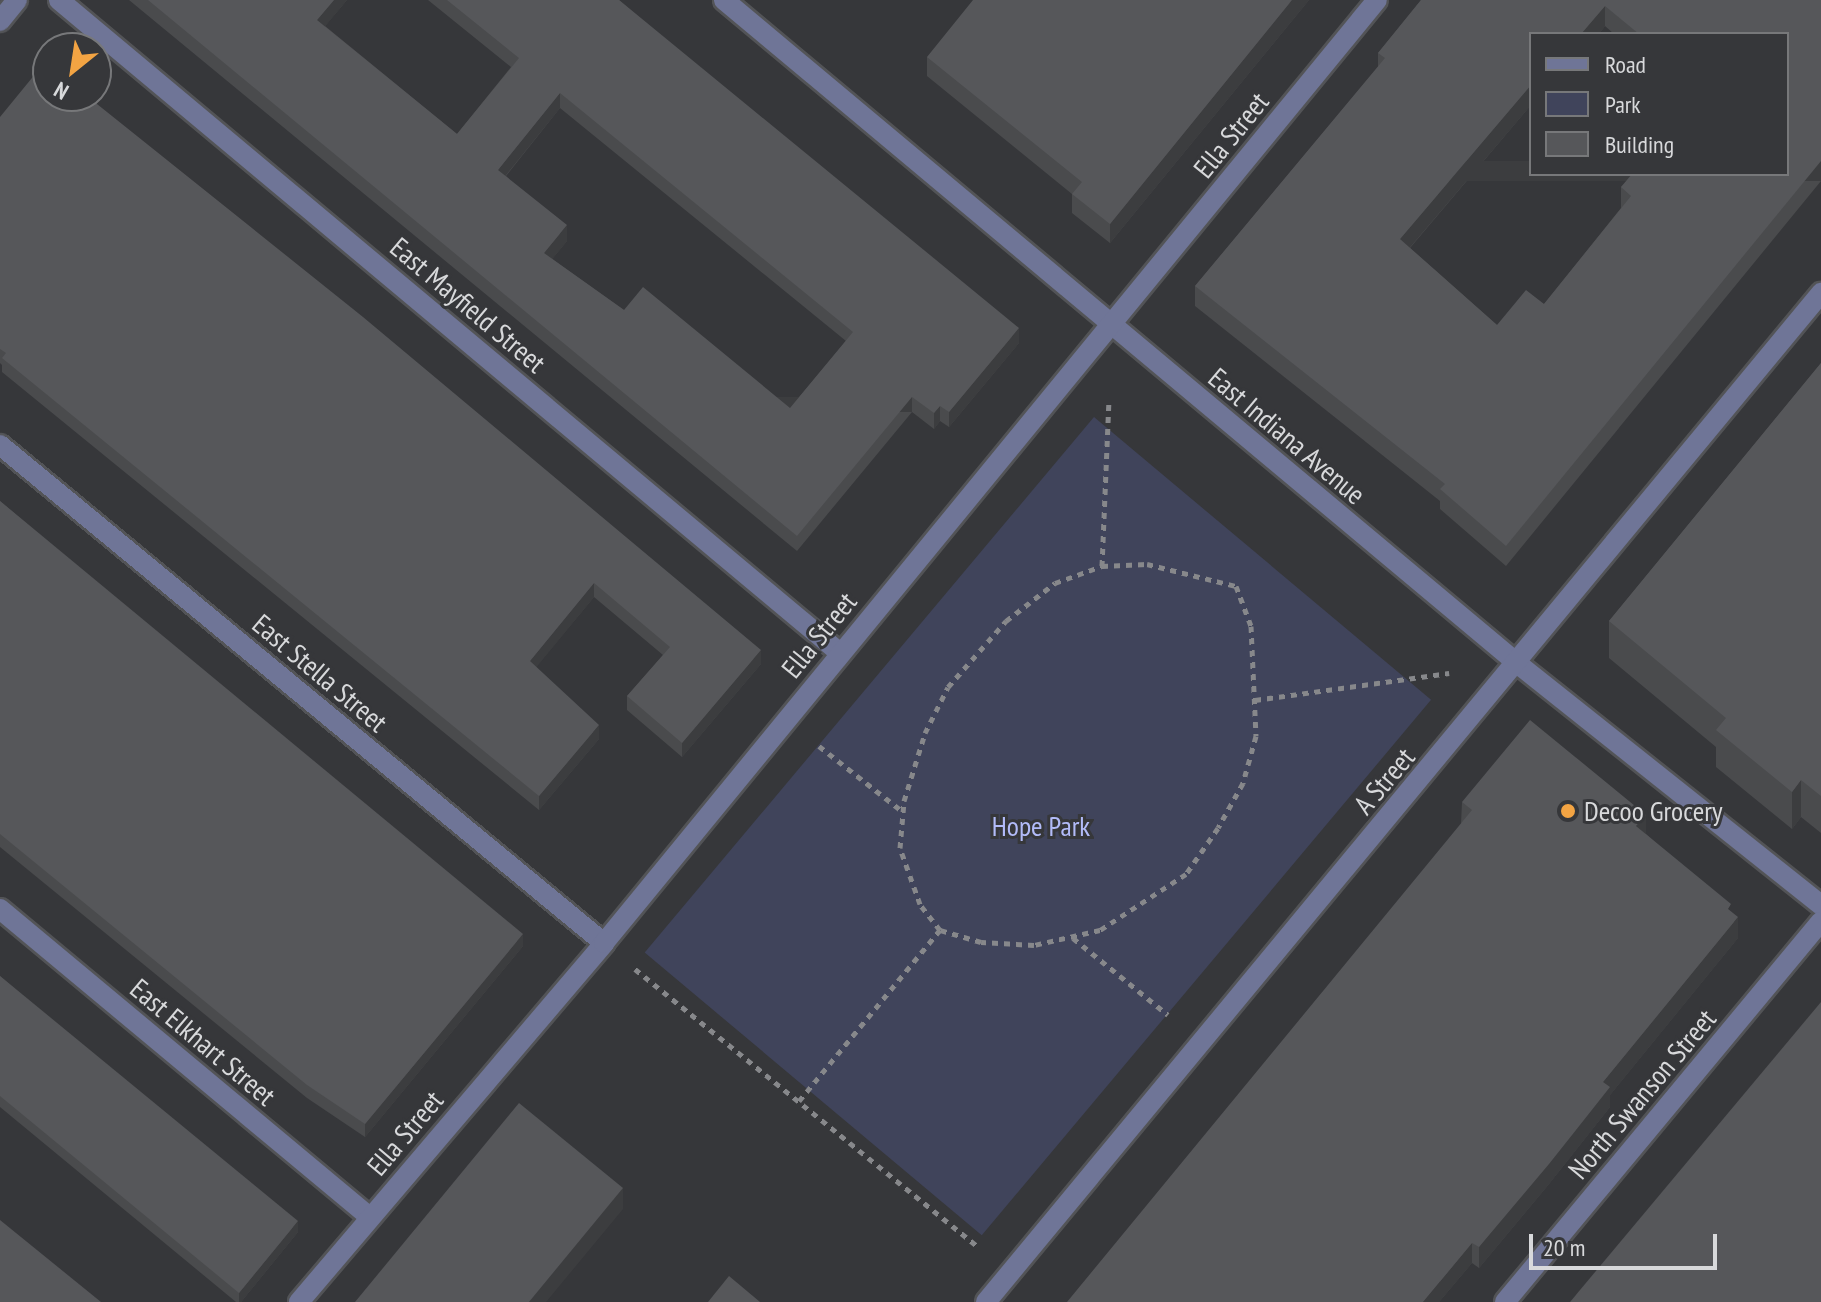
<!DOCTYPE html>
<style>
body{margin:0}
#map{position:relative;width:1821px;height:1302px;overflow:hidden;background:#36373a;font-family:"PT Sans Narrow",sans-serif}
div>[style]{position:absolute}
.green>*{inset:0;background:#40445b;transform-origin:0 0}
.path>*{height:5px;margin-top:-2.5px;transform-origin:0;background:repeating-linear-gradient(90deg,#87888b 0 6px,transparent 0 12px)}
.roads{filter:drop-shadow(2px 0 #535457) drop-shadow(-2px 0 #535457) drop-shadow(0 2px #535457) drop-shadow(0 -2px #535457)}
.minor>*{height:20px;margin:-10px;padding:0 10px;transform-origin:10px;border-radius:10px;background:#6f7597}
.wall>*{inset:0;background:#4a4b4d}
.shaded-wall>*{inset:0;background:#3c3d3f;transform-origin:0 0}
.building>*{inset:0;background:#56575a}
.dots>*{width:22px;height:22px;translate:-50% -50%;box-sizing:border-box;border:4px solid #36373a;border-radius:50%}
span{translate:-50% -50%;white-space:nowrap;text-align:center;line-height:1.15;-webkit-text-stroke:6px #36373a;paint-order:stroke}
.street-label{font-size:28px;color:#d8d9db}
.poi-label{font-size:28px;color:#d8d9db}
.left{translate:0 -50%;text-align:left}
.park-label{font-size:28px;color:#b2bbf8}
.legend{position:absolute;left:1529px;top:32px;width:260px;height:144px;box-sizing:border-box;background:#36373a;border:2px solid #77787a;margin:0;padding:10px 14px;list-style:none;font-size:24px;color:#d8d9db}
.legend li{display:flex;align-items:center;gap:16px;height:40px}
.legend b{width:40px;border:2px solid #77787a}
.north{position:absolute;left:32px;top:32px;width:80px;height:80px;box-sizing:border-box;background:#36373a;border:2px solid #77787a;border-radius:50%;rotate:210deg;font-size:22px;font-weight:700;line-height:32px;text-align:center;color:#d8d9db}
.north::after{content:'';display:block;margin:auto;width:28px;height:36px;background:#f3a443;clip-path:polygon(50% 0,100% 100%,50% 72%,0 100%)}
.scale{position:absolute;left:1529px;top:1234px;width:188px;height:36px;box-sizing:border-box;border:4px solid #d8d9db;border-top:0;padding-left:10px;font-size:24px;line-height:28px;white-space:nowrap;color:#d8d9db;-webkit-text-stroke:6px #36373a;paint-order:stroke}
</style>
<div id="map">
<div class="green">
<div style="left:1094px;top:417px;width:440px;height:699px;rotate:40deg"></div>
</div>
<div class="path">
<div style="left:1147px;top:564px;width:92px;rotate:13.9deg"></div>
<div style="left:1236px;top:586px;width:43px;rotate:69.4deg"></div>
<div style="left:1251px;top:626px;width:110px;rotate:87.4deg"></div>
<div style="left:1256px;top:736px;width:49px;rotate:105.5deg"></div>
<div style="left:1243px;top:783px;width:51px;rotate:119.1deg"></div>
<div style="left:1218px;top:828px;width:56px;rotate:124.8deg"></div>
<div style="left:1186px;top:874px;width:103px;rotate:146.9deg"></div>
<div style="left:1100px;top:930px;width:68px;rotate:167.2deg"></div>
<div style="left:1034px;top:945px;width:53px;rotate:-176.8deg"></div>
<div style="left:981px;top:942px;width:43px;rotate:-163.7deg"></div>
<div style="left:940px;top:930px;width:33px;rotate:-128deg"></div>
<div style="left:920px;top:904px;width:59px;rotate:-109.7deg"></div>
<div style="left:900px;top:848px;width:47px;rotate:-85.1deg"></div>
<div style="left:904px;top:801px;width:71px;rotate:-72.8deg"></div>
<div style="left:925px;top:733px;width:51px;rotate:-63.4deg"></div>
<div style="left:948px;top:687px;width:88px;rotate:-48.7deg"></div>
<div style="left:1006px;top:621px;width:62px;rotate:-37.8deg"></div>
<div style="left:1055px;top:583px;width:50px;rotate:-19.9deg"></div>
<div style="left:1102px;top:566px;width:45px;rotate:-2.5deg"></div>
<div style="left:1102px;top:566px;width:167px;rotate:-87.6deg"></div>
<div style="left:1255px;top:700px;width:196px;rotate:-7.9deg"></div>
<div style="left:819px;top:746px;width:105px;rotate:38.1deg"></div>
<div style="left:1073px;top:938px;width:122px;rotate:39deg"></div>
<div style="left:635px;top:969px;width:439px;rotate:39deg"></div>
<div style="left:799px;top:1101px;width:222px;rotate:-50.5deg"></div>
</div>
<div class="roads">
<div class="minor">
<div style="left:59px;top:0;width:1018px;rotate:39.9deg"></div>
<div style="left:724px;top:0;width:1035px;rotate:39.9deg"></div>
<div style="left:1518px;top:664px;width:387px;rotate:38.5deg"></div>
<div style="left:0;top:21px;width:27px;rotate:-51deg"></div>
<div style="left:0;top:445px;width:783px;rotate:39.51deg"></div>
<div style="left:0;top:909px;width:481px;rotate:39.8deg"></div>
<div style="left:299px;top:1302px;width:471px;rotate:-49.6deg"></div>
<div style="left:604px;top:943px;width:1219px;rotate:-50.66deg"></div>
<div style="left:986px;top:1302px;width:1310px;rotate:-50.39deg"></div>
<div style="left:1505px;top:1302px;width:494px;rotate:-50.3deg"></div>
</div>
</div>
<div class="wall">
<div style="clip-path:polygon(evenodd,129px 0,347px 0,325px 26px,457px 134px,511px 67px,428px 0,619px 0,1019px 343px,949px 427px,940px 421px,934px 429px,912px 412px,797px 551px,129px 0,560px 108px,846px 341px,790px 408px,624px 310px,552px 259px,567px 241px,506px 176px,560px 108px)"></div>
<div style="clip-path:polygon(1309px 0,1110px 243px,1072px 213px,1072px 194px,927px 76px,927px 57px)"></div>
<div style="clip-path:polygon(evenodd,1421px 0,1821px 0,1821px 181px,1506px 566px,1440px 509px,1440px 501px,1195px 306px,1195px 286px,1378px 67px,1378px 53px,1421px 0,1605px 26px,1614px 34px,1787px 34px,1621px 187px,1621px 208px,1544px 304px,1497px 325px,1410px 248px,1531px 105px,1531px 34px,1599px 34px,1605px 26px)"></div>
<div style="clip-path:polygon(0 117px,761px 664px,682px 757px,627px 710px,627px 696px,663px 655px,594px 597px,536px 667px,599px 739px,539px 810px,2px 372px,2px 365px,0 363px)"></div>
<div style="clip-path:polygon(1821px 363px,1821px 833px,1801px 817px,1792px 829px,1716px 767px,1716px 747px,1609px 658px,1609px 621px)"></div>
<div style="clip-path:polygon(0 501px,523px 946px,365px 1137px,307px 1098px,0 847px)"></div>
<div style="clip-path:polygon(1462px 802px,1646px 834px,1731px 912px,1738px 938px,1610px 1095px,1610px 1107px,1549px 1184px,1479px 1268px,1472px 1263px,1439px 1302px)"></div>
<div style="clip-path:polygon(0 976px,298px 1232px,241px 1302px,236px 1302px,0 1107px)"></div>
</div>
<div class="shaded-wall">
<div style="clip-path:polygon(334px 0,347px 0,317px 36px,317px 20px)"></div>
<div style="clip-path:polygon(1292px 0,1309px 0,1110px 243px,1110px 224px)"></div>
<div style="clip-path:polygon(1605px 6px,1605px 26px,1599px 34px,1581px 34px)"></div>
<div style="clip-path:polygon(1531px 85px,1531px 105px,1400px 259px,1400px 239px)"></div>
<div style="clip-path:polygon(560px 93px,560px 108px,498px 185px,498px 170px)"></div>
<div style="left:1821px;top:161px;width:20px;height:497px;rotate:90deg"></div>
<div style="clip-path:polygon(567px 225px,567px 241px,544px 269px,544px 253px)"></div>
<div style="clip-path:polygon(1019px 328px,1019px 343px,949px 427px,949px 412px)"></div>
<div style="left:912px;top:397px;width:15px;height:180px;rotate:90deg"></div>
<div style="clip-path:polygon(940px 406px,940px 421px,934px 429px,934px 413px)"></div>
<div style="clip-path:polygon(594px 583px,594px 597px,530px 675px,530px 661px)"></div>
<div style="clip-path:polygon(761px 650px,761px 664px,682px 757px,682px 743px)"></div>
<div style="clip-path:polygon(599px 725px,599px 739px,539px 810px,539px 796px)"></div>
<div style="clip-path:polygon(1801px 780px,1801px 817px,1792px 829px,1792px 792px)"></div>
<div style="clip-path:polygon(1646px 815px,1646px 835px,1636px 826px)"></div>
<div style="clip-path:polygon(1738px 917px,1738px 938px,1610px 1095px,1610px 1107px,1549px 1184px,1479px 1268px,1479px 1247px,1603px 1082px)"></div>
<div style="clip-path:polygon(523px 934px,523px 946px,365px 1137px,365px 1124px)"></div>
<div style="clip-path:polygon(623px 1188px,623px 1209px,546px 1302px,529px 1302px)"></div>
<div style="clip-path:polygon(298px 1221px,298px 1232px,241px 1302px,239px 1302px,239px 1293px)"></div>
<div style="clip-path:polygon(1472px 1243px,1472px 1263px,1439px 1302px,1423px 1302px)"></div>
</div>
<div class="building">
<div style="clip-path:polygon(evenodd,148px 0,334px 0,317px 20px,457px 134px,519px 58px,447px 0,619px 0,1019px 328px,949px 412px,940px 406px,934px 413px,912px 397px,797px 536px,148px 0,560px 93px,853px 332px,790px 408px,643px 287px,624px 310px,544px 253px,567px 225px,498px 170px,560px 93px)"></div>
<div style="clip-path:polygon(973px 0,1292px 0,1110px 224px,1072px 194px,1082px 182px,927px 57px)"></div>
<div style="clip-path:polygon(evenodd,1421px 0,1821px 0,1821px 161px,1506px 546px,1440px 489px,1445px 484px,1195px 286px,1385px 58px,1378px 53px,1421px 0,1605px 6px,1639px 34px,1787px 34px,1787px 174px,1632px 174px,1621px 187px,1631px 196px,1544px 304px,1526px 290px,1497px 325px,1400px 239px,1531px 85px,1531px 34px,1581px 34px,1605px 6px)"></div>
<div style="clip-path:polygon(45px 62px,48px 64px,48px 96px,87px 96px,363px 317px,761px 650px,682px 743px,627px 696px,670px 647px,594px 583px,530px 661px,599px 725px,539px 796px,2px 358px,6px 353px,0 349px,0 117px)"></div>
<div style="clip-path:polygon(1821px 363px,1821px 796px,1801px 780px,1792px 792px,1716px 730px,1726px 718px,1609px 621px)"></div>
<div style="clip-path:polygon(0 501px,523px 934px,365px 1124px,307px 1085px,0 834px)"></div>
<div style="clip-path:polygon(1530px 720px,1646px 815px,1636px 826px,1731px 904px,1728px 909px,1738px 917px,1603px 1082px,1610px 1087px,1549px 1164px,1479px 1247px,1472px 1243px,1423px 1302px,1067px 1302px,1472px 810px,1462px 802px)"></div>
<div style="clip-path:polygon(0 976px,298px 1221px,239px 1293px,0 1096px)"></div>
<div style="clip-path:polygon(1821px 1002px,1821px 1302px,1570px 1302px)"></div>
<div style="clip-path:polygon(519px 1103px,623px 1188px,529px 1302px,355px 1302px)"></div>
<div style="clip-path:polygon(0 1220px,101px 1302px,0 1302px)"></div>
<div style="clip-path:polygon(729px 1276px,760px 1302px,708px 1302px)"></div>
</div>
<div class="dots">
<div style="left:1568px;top:811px;background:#f3a443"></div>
</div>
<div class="street-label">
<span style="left:1231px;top:135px;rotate:-51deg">Ella Street</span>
<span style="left:468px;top:305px;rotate:40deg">East Mayfield Street</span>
<span style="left:1287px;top:436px;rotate:40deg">East Indiana Avenue</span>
<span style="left:819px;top:635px;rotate:-51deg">Ella Street</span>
<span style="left:320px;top:673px;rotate:40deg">East Stella Street</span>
<span style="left:1384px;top:781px;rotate:-50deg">A Street</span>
<span style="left:203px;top:1042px;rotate:40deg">East Elkhart Street</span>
<span style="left:1642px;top:1094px;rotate:-50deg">North Swanson Street</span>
<span style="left:405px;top:1133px;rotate:-50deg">Ella Street</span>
</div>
<div class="poi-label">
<span class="left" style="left:1584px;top:811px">Decoo Grocery</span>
</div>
<div class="park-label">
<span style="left:1041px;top:826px">Hope Park</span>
</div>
<ul class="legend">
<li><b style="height:10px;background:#6f7597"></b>Road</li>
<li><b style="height:22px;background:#40445b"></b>Park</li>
<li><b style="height:22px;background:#56575a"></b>Building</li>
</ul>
<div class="north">N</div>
<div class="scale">20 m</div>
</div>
